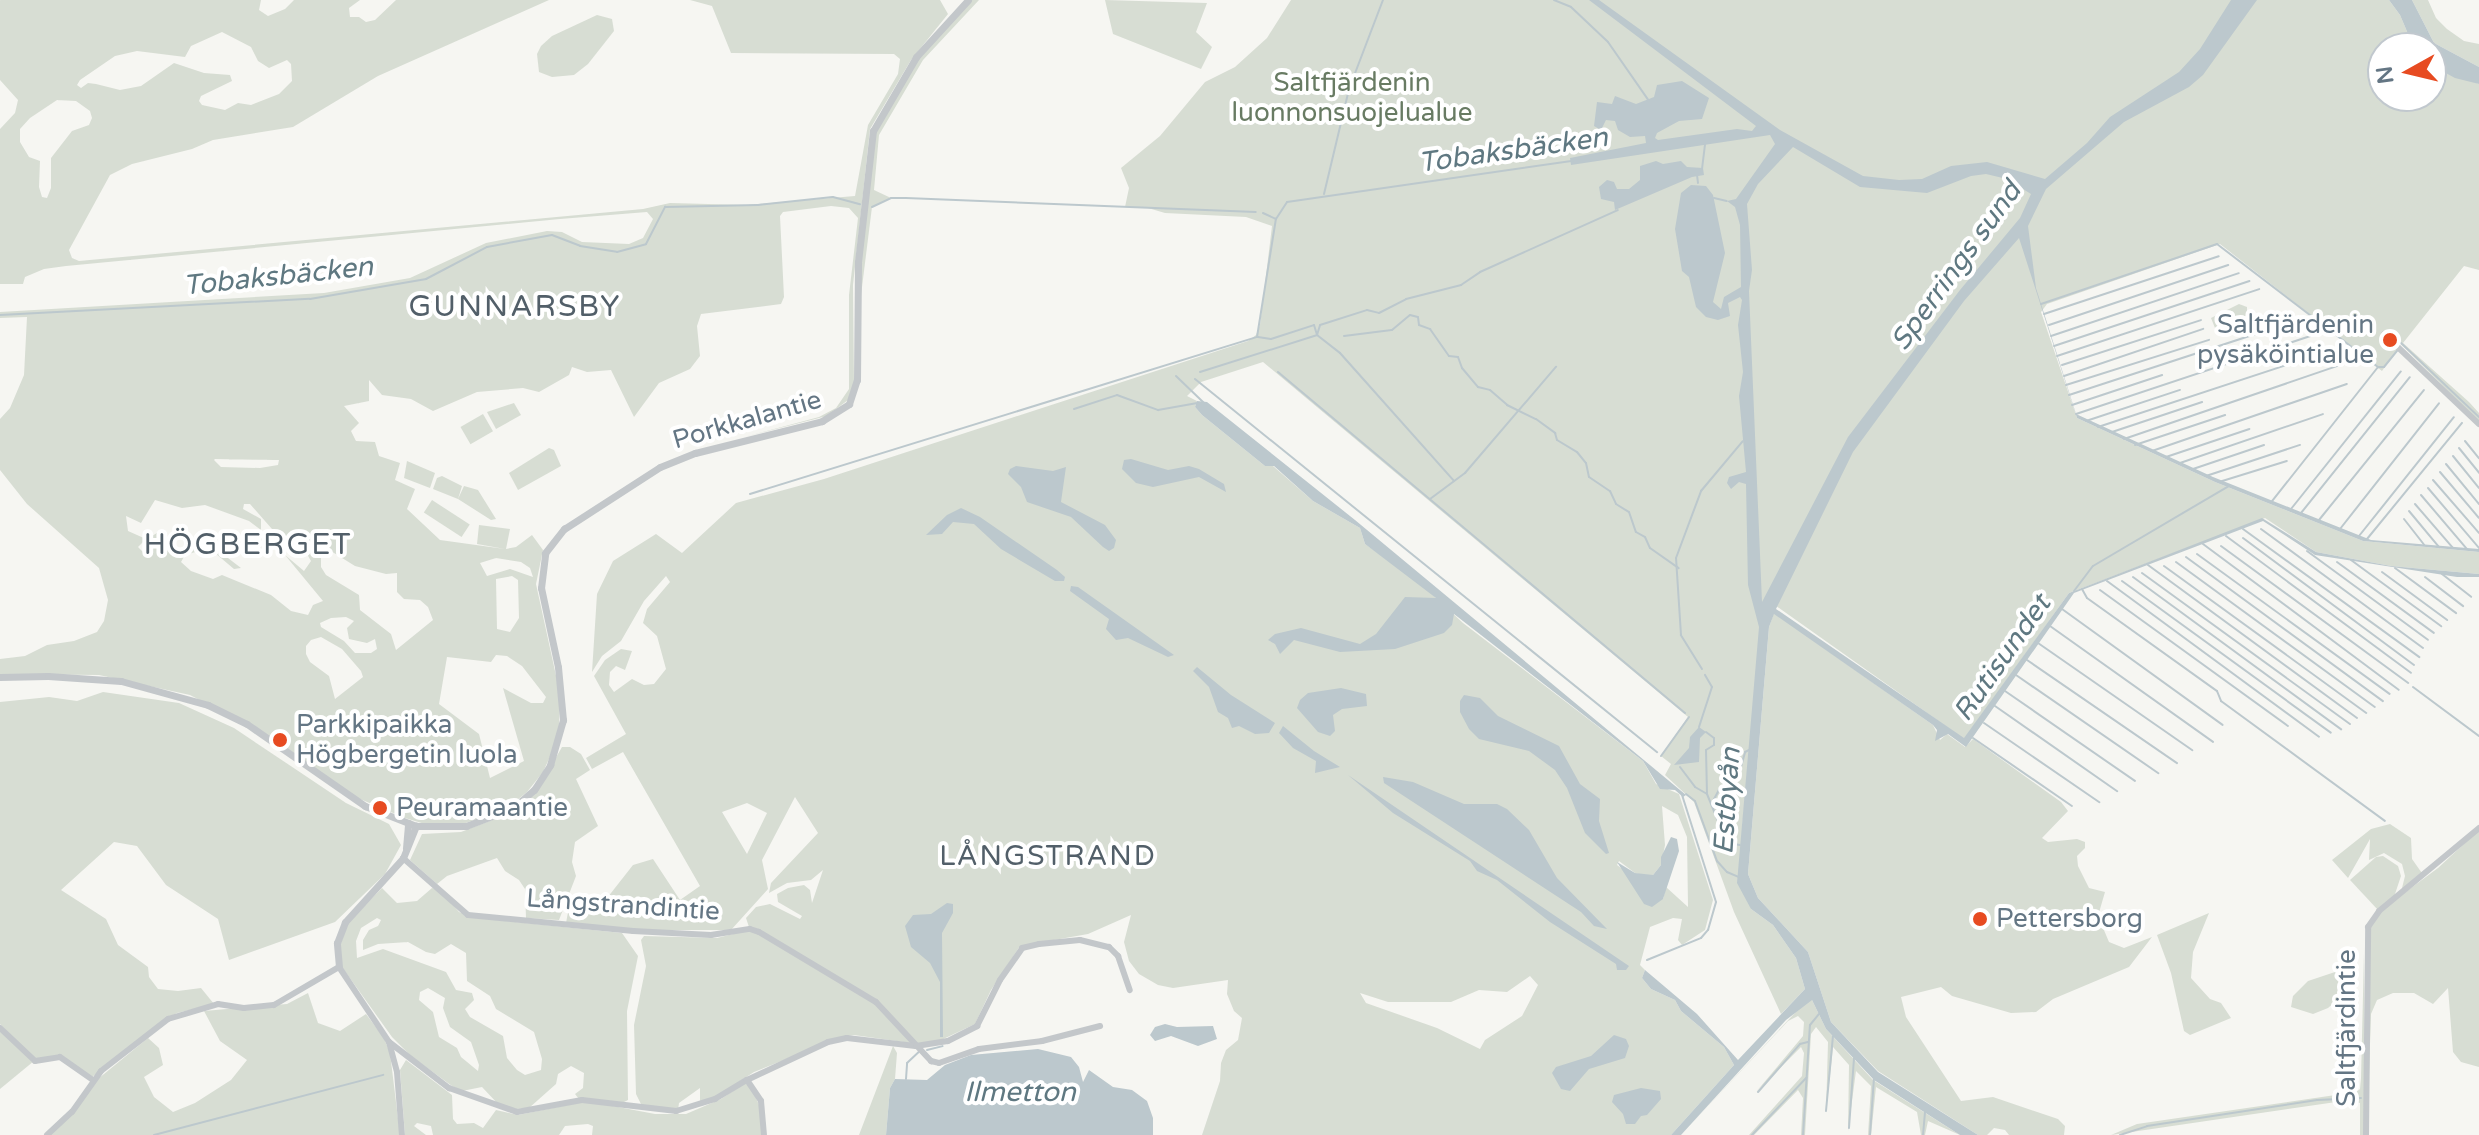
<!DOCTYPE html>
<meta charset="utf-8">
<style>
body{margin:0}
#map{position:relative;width:2479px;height:1135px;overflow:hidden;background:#f6f6f2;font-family:"Varela Round",sans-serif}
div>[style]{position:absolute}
.green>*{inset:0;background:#d7ddd3;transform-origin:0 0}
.water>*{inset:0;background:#bcc8cd}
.stream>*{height:2px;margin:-1px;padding:0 1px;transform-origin:1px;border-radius:1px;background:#bcc8cd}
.minor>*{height:6px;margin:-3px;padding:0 3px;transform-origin:3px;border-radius:3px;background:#c3c7ca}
.tertiary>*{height:7px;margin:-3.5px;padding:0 3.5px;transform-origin:3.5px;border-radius:3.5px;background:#c3c7ca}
.dots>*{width:22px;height:22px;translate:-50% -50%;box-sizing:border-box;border:4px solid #fff;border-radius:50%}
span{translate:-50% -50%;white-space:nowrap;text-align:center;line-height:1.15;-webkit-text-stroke:8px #fff;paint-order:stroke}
.park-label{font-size:26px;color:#687b63}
.poi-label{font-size:26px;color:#647684}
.right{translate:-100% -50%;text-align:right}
.left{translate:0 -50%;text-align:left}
.street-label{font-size:26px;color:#647684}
.water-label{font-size:28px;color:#5f7881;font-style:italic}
.neighbourhood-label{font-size:28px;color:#525f69;letter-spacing:2px}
.quarter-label{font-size:30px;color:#525f69;letter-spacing:2px}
.north{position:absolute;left:2367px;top:32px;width:80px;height:80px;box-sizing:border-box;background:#fff;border:2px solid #c1c8ce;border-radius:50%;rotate:262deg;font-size:22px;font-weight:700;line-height:32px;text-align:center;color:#647684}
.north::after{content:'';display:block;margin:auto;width:28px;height:36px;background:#e74b21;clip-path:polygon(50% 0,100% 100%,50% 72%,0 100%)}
</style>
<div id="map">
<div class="green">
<div style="clip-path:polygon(evenodd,0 0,261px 0,259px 10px,268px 16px,285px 9px,294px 0,360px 0,349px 8px,350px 17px,359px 17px,366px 22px,375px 20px,396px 0,549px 0,378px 76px,293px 127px,213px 140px,192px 149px,132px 164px,110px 175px,69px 250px,72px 258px,79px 261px,643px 209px,670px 203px,747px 205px,855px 196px,868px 125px,898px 74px,900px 59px,894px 54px,731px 53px,712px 6px,690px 0,940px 0,948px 14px,911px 60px,870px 129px,853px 285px,854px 382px,848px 400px,827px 416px,744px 437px,819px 417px,836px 408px,849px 389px,849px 295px,858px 218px,849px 208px,831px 206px,783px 212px,780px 216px,784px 297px,781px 304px,701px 314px,697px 326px,700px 356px,690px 369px,659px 383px,634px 417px,611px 370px,587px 372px,572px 367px,569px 375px,539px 392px,523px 388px,477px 392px,433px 411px,411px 399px,382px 395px,369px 380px,369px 401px,344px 406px,359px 423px,351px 431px,356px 441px,375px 442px,379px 456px,400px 463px,395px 480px,415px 489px,407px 509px,440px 540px,505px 549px,477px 544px,479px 525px,510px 529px,506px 549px,516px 547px,532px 535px,543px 550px,536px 584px,560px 694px,559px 725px,554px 748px,543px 772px,527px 792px,507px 808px,463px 824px,425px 824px,405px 818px,353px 796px,273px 738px,190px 695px,99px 675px,0 674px,0 659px,25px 656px,47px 645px,74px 641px,97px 632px,104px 621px,108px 600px,99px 568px,27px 504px,0 470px,0 419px,10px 408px,24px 375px,27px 317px,0 318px,0 312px,324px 293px,410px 278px,486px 243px,547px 231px,562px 232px,582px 242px,629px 244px,643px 238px,653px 219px,647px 212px,560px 219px,66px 266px,44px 269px,25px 277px,23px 284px,0 284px,0 129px,15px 113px,18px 100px,0 80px,0 0,222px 32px,251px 47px,258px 61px,269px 68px,287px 60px,291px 64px,292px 81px,279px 94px,251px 105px,238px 103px,225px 110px,202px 105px,199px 101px,201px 96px,232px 81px,230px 75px,204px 73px,174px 63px,141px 86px,120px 90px,96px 84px,88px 83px,81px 88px,77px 85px,80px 80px,115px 56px,137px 51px,185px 57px,191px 46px,222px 32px,0 0,57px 100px,76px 101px,90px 111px,92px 118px,89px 125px,72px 131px,51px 158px,51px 188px,47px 198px,42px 197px,39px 187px,40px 161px,29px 157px,20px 142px,20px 129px,30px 118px,57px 100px,0 0,214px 460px,215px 459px,279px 460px,278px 465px,260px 468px,221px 467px,214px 460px,0 0,155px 500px,182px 508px,205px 505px,249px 521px,261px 530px,261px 519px,243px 509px,244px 504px,250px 504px,272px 529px,307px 554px,311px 561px,304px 571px,285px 555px,323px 601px,313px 605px,308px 615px,291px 611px,271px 595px,222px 575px,213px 579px,191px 571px,181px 562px,185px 555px,209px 548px,234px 569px,241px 568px,211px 545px,177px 551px,160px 531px,149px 538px,150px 548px,143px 552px,138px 547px,146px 539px,128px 531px,126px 516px,141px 523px,155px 500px,0 0,326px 548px,355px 566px,386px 574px,397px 573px,397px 592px,404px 599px,420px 600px,428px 607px,433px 620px,396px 650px,391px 634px,360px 610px,359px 595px,326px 575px,321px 567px,321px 552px,326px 548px,0 0,496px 558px,521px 562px,530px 568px,533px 577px,510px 569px,487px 576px,480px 563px,496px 558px,0 0,512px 576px,518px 580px,519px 618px,510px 632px,497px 629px,496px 579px,512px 576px,0 0,346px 617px,354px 621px,347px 628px,349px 639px,367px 643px,375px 639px,377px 649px,371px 653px,355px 653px,344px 641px,321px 627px,320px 623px,331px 618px,346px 617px,0 0,321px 637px,342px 649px,361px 671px,363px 677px,335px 699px,329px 676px,310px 662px,306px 654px,306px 646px,311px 640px,321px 637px,0 0,496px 655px,507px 656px,522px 666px,546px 697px,543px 703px,531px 703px,503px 688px,524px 761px,490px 778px,479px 734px,439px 704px,447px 657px,491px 662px,496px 655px)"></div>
<div style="clip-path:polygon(971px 0,979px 0,923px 60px,879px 135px,874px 190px,891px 198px,872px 207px,861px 295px,861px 260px,876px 133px,919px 58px)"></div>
<div style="clip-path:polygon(1105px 0,1207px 3px,1196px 32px,1212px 47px,1201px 69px,1113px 34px)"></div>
<div style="clip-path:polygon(evenodd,1291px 0,2389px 0,2400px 15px,2414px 48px,2383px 48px,2383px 96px,2431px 96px,2431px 65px,2479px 84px,2479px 270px,2464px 266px,2403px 343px,2469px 402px,2479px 413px,2479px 422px,2387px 330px,2381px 339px,2397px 350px,2382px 371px,2220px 244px,2047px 304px,2041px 312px,2077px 418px,2215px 482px,2363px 541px,2479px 552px,2479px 574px,2391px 566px,2316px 552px,2265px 518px,2069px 593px,1964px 739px,1765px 598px,1742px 829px,1751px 909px,1773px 925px,1796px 958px,1805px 989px,1781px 1014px,1734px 912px,1694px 802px,1665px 775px,1671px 764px,1661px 756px,1688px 717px,1263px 362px,1201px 382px,1187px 396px,1197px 401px,1195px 407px,1202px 415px,1265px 466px,1273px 466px,1313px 501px,1360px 528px,1365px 544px,1418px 581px,1463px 623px,1643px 761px,1656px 784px,1679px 794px,1713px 900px,1705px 930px,1682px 945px,1678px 940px,1682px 919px,1673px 918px,1650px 927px,1640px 965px,1645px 970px,1642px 978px,1651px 989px,1675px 1000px,1681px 1011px,1724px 1047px,1734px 1065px,1671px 1135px,1202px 1135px,1220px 1081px,1221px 1063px,1226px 1050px,1238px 1040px,1242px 1018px,1234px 1011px,1227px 994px,1228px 980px,1173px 988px,1158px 985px,1139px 974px,1129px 961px,1124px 942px,1131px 915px,1088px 934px,1020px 946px,991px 990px,975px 1024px,937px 1042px,918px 1044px,854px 1035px,842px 1037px,754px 1072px,720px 1094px,700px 1103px,700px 1088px,679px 1103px,678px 1110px,643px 1108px,636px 1094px,634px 1025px,646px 966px,641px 940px,644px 936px,717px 938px,741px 932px,749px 927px,746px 918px,756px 907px,770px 904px,800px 919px,802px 916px,778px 902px,777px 894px,788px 888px,804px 885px,810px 890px,812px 903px,823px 870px,811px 880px,787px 883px,769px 893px,771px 883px,818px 833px,795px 797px,762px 860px,768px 889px,731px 930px,634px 930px,566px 923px,569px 907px,600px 907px,633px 865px,653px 859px,680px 900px,700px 886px,623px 752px,592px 769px,586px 758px,626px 734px,594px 676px,605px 660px,621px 649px,632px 651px,625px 670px,616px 666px,610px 672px,609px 685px,614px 692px,632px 679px,644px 685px,654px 684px,666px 669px,657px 636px,643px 623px,647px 609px,670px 582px,666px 576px,644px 601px,621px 641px,602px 656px,592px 672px,597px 594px,613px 561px,656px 534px,682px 553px,736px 503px,824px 479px,1248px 341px,1256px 335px,1260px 325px,1272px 226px,1246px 217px,1165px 213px,1148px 208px,1125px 207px,1129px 188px,1121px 168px,1160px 136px,1205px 82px,1235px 67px,1267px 38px,1291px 0,747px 803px,767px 813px,747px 854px,722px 812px,747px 803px,1291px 0,1662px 806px,1678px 815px,1687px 837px,1688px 907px,1666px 887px,1663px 899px,1617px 865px,1619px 861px,1635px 873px,1646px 876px,1653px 875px,1661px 865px,1665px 845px,1662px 806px,1291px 0,1530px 976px,1538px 985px,1522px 1016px,1485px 1040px,1480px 1049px,1437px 1028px,1366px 1003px,1360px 993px,1388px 1002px,1451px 1002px,1479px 990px,1507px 992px,1530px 976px)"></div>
<div style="clip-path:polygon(2412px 0,2428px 0,2436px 18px,2447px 29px,2464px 41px,2479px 44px,2479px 67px,2434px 43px)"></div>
<div style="clip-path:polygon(597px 15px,612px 19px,614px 31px,588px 64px,574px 75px,552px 77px,539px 72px,537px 54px,541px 46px,552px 36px)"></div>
<div style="clip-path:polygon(2239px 304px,2247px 307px,2247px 315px,2231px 325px,2215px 328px,2211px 318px)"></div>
<div style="clip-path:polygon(514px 403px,521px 415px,496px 429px,487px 412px)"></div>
<div style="left:483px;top:414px;width:20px;height:26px;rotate:60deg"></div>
<div style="clip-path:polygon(549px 448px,554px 450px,561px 466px,518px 490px,509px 473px)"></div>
<div style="clip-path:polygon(407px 461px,435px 473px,430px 488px,404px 478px)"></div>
<div style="clip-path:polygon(442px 476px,462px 486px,458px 499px,464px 486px,478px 490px,496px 519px,491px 520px,458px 499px,433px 489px,437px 478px)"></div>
<div style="left:432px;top:500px;width:45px;height:15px;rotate:33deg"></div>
<div style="clip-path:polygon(1774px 613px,1933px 725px,1940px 740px,1947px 734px,1965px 747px,1973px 739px,2061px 802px,2068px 811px,2042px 838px,2048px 842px,2077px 839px,2085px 842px,2085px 848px,2077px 856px,2078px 866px,2089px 888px,2105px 892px,2098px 916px,2109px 942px,2124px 948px,2152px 937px,2129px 967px,2053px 999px,2036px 1012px,2011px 1013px,1952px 996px,1941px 987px,1901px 997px,1906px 1017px,1961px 1101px,1993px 1097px,2058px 1119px,2065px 1126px,2064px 1135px,2009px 1135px,2005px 1130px,1994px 1128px,1987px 1135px,1978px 1135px,1878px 1071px,1831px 1022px,1808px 952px,1758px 898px,1748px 874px,1769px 627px)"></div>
<div style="clip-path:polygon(103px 692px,179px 703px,234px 728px,346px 803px,389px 824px,401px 845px,385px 874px,335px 922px,229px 960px,218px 919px,166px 885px,137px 846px,114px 842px,61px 890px,106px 919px,118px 945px,148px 967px,149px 977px,158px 989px,178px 991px,201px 988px,214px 1004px,177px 1013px,159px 1023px,92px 1077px,60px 1055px,35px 1060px,0 1024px,0 702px,49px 697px,77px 701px)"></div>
<div style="clip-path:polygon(562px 747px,570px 747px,581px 754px,590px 770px,576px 779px,598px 826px,575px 842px,572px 862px,576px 876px,559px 920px,526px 918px,525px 889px,519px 880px,505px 871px,497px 858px,447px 876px,437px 884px,410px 860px,422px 834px,461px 832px,513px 812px,539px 787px)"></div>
<div style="clip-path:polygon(2390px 824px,2411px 838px,2412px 859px,2424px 876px,2401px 892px,2405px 876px,2402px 864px,2384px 853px,2369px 860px,2370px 839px,2348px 878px,2332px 860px,2371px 829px)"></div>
<div style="clip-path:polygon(2479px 830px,2479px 1067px,2461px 1062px,2453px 1052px,2448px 988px,2433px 1004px,2414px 993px,2393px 993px,2377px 1000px,2371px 1014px,2367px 1135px,2369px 929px,2384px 908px,2438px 868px)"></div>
<div style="clip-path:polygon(2383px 856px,2398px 866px,2401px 876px,2394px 897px,2378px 910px,2350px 880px,2376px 857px)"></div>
<div style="clip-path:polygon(evenodd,382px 888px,397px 903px,417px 901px,432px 888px,440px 890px,459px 912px,476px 918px,622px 933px,638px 956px,627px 1011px,628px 1100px,622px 1103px,579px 1099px,575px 1094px,583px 1088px,584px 1073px,571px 1066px,558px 1074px,556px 1084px,529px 1108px,516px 1109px,499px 1105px,482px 1087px,462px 1091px,452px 1086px,411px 1056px,392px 1037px,342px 967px,340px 946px,348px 923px,382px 888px,377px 918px,381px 920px,378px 926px,369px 930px,363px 940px,363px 950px,378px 944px,408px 942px,426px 952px,435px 954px,451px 944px,466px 953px,467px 981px,490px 996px,496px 1009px,534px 1032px,542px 1059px,541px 1070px,525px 1075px,517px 1070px,507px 1058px,503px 1036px,470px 1017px,465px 1009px,474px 1000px,472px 993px,456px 990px,446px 972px,383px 949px,357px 958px,356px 941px,361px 928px,377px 918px,382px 888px,428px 988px,445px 998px,443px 1008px,450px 1027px,471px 1042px,479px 1065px,478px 1071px,461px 1057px,457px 1048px,439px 1037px,433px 1012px,419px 1000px,420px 992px,428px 988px)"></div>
<div style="clip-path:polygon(2209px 913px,2193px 952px,2191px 978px,2210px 999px,2221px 1003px,2231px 1018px,2190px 1035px,2184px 1031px,2171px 973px,2157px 935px)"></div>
<div style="clip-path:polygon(2364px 953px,2365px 1135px,2360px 1135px,2360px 1103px,2350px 1100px,2111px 1135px,2137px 1124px,2356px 1092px,2360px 1089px,2361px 1078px)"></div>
<div style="clip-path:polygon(2338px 971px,2346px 975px,2346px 982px,2336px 1001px,2328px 1008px,2313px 1014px,2291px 1007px,2293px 996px,2308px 981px)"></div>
<div style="clip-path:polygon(308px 993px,318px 1023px,340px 1031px,366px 1014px,384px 1038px,390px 1053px,400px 1135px,50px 1135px,93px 1083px,148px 1038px,159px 1048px,163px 1065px,144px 1077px,154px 1097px,173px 1112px,195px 1103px,231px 1080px,247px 1060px,220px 1041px,204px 1011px,287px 1004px)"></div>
<div style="clip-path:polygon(1807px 1000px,1812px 1000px,1826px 1029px,1873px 1080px,1960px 1135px,1928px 1121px,1925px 1135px,1921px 1135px,1917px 1112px,1876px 1087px,1871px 1135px,1868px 1135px,1871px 1086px,1856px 1071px,1848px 1131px,1849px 1065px,1833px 1047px,1826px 1113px,1828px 1042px,1816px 1027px,1811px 1034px,1805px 1135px,1801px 1135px,1803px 1098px,1798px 1090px,1754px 1135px,1749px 1135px,1802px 1076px,1804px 1053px,1801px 1047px,1756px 1092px,1803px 1036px,1804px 1022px,1798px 1016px,1788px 1021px,1681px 1135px)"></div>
<div style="clip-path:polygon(0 1029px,34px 1061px,0 1089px)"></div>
<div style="clip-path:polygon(893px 1046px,897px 1053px,895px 1079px,890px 1088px,886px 1135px,859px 1135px)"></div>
<div style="clip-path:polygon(406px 1060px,452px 1095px,453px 1119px,457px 1124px,474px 1123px,483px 1128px,496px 1110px,518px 1115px,578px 1103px,597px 1103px,655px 1114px,686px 1114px,721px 1099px,745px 1083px,752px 1088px,759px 1105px,763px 1135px,592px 1135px,593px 1126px,588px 1124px,565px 1126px,559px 1135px,433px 1135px,431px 1126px,417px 1123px,414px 1126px,426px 1135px,405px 1135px,400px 1070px)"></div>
</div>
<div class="water">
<div style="clip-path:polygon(evenodd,1589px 0,1599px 0,1780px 130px,1863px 176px,1899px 180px,1922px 179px,1951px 166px,1987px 162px,2045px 179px,2087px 143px,2110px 117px,2179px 72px,2200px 49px,2231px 0,2257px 0,2203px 75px,2189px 87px,2124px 122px,2046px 189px,2028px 226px,2036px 288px,2076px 414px,2213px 477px,2371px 540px,2479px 549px,2479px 552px,2363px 541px,2215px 482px,2077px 418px,2019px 238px,1964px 301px,1853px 452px,1776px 609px,1964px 738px,2069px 593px,2262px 518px,2316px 552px,2391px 566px,2479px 574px,2479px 577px,2457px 577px,2315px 555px,2263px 521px,2074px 593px,1966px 747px,1948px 734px,1935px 741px,1937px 730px,1933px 725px,1774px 614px,1769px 627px,1748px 874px,1758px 898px,1808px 952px,1831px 1022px,1878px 1072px,1978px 1135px,1960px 1135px,1874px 1080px,1826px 1029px,1812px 1000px,1786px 1020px,1681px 1135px,1671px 1135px,1734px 1065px,1724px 1047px,1681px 1011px,1675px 1000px,1651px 989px,1642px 978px,1645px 970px,1697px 1014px,1738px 1060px,1805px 989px,1796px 958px,1773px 925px,1751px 909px,1737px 883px,1759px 627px,1748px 585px,1746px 484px,1739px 482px,1731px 489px,1727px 483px,1729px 477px,1746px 472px,1739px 396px,1743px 372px,1738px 325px,1742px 300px,1740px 297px,1728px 303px,1730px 316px,1718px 320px,1706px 317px,1696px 307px,1689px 277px,1682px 271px,1675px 229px,1681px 193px,1691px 185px,1706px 186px,1713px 195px,1725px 253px,1713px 302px,1721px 309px,1724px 297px,1741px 287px,1740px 225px,1735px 207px,1727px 201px,1736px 199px,1775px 144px,1770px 135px,1571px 165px,1570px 158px,1646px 143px,1645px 136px,1630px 137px,1618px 130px,1615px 121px,1606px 120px,1601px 130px,1594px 126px,1597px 102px,1612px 104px,1615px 96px,1636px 104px,1654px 97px,1657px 85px,1682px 81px,1709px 98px,1702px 119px,1679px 121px,1657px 133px,1655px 138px,1658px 140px,1737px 129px,1752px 131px,1756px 126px,1589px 0,1793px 147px,1860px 187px,1927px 193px,1971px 176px,1986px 174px,2007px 179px,2031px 194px,2020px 218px,1960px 290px,1848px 437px,1762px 602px,1749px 291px,1752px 270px,1747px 204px,1758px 184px,1793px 147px)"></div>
<div style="clip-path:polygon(2389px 0,2412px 0,2434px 43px,2479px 67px,2479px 84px,2455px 78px,2431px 65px,2431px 48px,2414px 48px,2400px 15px)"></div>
<div style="clip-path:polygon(1656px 161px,1663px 164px,1681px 161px,1687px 167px,1703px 168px,1704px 175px,1692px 177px,1615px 210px,1614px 202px,1601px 199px,1599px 187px,1607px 180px,1614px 182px,1617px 189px,1629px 189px,1640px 180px,1640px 166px)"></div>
<div style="clip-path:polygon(1197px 401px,1207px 402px,1355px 520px,1686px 795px,1683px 797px,1675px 790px,1660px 789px,1643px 761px,1454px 614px,1452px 625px,1444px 633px,1395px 649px,1340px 652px,1294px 640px,1280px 654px,1275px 644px,1268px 640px,1275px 634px,1301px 628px,1360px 644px,1376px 634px,1405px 597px,1436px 598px,1365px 544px,1360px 528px,1313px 501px,1274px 466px,1265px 466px,1202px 415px,1195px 407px)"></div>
<div style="clip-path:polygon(1131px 459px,1168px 470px,1189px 466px,1199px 469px,1224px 484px,1226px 492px,1199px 477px,1153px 487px,1136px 483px,1122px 469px,1124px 460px)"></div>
<div style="clip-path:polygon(1016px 466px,1053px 471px,1066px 467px,1061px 502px,1105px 525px,1116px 540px,1114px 548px,1109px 551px,1103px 547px,1071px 517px,1027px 502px,1021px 487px,1008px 474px,1010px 469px)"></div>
<div style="clip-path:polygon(961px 508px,980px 517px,1057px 570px,1065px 577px,1064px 581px,1055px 581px,1001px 549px,974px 524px,953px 522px,942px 534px,926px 535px,947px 515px)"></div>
<div style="clip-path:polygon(1071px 586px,1078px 587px,1174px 655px,1168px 657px,1128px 638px,1116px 640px,1106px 629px,1109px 619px,1070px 591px)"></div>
<div style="clip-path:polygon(1197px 667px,1231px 695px,1275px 723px,1269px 733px,1255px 734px,1239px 726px,1232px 728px,1228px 718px,1218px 712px,1209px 687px,1193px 671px)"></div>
<div style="clip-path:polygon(1341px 688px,1366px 694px,1367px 706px,1342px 709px,1333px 715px,1335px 731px,1330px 736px,1318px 732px,1297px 708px,1300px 700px,1308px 693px)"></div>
<div style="clip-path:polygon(1464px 695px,1480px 698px,1498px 716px,1559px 746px,1580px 784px,1600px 799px,1599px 821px,1609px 853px,1606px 854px,1585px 833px,1567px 788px,1555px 770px,1529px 751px,1479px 739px,1469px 729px,1460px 712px,1460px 701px)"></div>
<div style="clip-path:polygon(1283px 726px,1314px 751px,1340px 767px,1315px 773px,1316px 761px,1293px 748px,1279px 733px)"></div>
<div style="clip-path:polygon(1699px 727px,1706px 732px,1700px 738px,1699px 762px,1674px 765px,1689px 748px,1690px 737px)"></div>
<div style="clip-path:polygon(1348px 775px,1629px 966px,1626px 970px,1617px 970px,1616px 964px,1550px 922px,1497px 880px,1477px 871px,1470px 861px,1393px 813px)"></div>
<div style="clip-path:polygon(1383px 777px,1413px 782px,1464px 804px,1497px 804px,1507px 809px,1529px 830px,1557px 878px,1607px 929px,1594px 926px,1581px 912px,1384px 783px)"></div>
<div style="clip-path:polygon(1671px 837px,1677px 839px,1679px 851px,1663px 899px,1652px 907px,1644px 904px,1617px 862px,1635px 873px,1653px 875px,1661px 865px,1661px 857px)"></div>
<div style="clip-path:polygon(947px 903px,953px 904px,953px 913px,942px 933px,943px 1037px,940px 1037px,940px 982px,930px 963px,911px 947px,905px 926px,913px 915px,931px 914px)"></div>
<div style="clip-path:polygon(1165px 1024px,1177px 1027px,1213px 1026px,1217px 1039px,1198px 1046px,1171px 1036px,1155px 1041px,1150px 1035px,1155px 1027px)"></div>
<div style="clip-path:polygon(1614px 1035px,1626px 1039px,1629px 1046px,1625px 1058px,1589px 1069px,1570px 1091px,1561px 1089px,1552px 1073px,1556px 1067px,1591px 1056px)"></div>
<div style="clip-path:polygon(1038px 1049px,1071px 1057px,1079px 1067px,1083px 1082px,1089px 1070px,1113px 1087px,1132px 1090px,1147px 1101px,1153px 1118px,1153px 1135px,886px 1135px,890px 1088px,895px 1079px,927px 1080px,945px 1065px,971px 1055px)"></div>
<div style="clip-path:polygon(1641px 1088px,1660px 1091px,1661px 1099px,1647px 1115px,1641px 1116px,1635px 1124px,1626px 1124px,1623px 1114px,1612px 1102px,1614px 1095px)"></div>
</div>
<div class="stream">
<div style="left:1554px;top:0;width:18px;rotate:22deg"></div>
<div style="left:1571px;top:7px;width:51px;rotate:43.4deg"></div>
<div style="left:1608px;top:42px;width:72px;rotate:55.2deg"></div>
<div style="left:1702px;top:169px;width:25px;rotate:-83deg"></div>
<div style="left:1697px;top:175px;width:8px;rotate:83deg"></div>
<div style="left:1324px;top:194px;width:108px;rotate:-76.6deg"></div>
<div style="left:1349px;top:89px;width:95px;rotate:-69.1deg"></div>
<div style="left:1714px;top:198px;width:13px;rotate:13deg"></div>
<div style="left:872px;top:207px;width:21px;rotate:-25deg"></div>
<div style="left:891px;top:198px;width:15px"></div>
<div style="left:906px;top:198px;width:350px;rotate:2.3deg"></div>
<div style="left:1263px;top:213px;width:14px;rotate:25deg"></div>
<div style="left:1276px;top:219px;width:20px;rotate:-57deg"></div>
<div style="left:1287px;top:202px;width:289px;rotate:-8.2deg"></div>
<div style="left:2041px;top:304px;width:186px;rotate:-18.8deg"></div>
<div style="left:2217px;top:244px;width:203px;rotate:37.4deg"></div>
<div style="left:2378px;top:367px;width:171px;rotate:128.3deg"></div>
<div style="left:2044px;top:314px;width:184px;rotate:-18.3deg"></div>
<div style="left:0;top:315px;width:310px;rotate:-3deg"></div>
<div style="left:310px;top:299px;width:118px;rotate:-9.8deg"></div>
<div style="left:426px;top:279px;width:69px;rotate:-27.7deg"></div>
<div style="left:487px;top:247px;width:66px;rotate:-10.5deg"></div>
<div style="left:552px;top:235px;width:30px;rotate:21deg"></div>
<div style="left:580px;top:246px;width:37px;rotate:9deg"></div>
<div style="left:617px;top:252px;width:30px;rotate:-15deg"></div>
<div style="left:646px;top:244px;width:42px;rotate:-62.8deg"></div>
<div style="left:665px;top:207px;width:93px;rotate:-1.2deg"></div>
<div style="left:758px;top:205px;width:75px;rotate:-6.1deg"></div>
<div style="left:833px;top:197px;width:28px;rotate:15deg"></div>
<div style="left:2049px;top:325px;width:189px;rotate:-18.5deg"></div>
<div style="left:1344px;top:336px;width:48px;rotate:-7.1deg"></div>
<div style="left:1392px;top:330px;width:23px;rotate:-40deg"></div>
<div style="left:1410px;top:315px;width:8px;rotate:14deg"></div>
<div style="left:1418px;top:317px;width:8px;rotate:83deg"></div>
<div style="left:1419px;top:325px;width:12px;rotate:20deg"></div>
<div style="left:1430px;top:329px;width:33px;rotate:55deg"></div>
<div style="left:1449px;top:356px;width:9px;rotate:6deg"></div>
<div style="left:1458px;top:357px;width:12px;rotate:70deg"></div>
<div style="left:1462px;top:368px;width:25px;rotate:50deg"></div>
<div style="left:1478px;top:387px;width:12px;rotate:14deg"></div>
<div style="left:1490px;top:390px;width:23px;rotate:41deg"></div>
<div style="left:1507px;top:405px;width:32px;rotate:26deg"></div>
<div style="left:1536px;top:419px;width:24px;rotate:36deg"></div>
<div style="left:1555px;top:433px;width:7px;rotate:74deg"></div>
<div style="left:1557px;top:440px;width:23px;rotate:31deg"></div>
<div style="left:1577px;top:452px;width:14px;rotate:51deg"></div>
<div style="left:1586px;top:463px;width:14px;rotate:78deg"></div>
<div style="left:1589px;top:477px;width:25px;rotate:34deg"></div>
<div style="left:1610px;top:491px;width:14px;rotate:65deg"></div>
<div style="left:1616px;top:504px;width:15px;rotate:32deg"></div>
<div style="left:1629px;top:512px;width:21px;rotate:71deg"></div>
<div style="left:1636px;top:532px;width:10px;rotate:29deg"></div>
<div style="left:1645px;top:537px;width:12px;rotate:66deg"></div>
<div style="left:1650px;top:548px;width:35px;rotate:35deg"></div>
<div style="left:2051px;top:336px;width:198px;rotate:-18.5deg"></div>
<div style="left:1258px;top:337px;width:13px;rotate:9deg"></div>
<div style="left:1271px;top:339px;width:45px;rotate:-18deg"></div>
<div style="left:1314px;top:325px;width:10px;rotate:73deg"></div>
<div style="left:1317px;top:335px;width:29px;rotate:38deg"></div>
<div style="left:1340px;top:353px;width:171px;rotate:48.3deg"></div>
<div style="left:2401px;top:343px;width:108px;rotate:43.5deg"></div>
<div style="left:2054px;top:346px;width:206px;rotate:-18.4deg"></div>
<div style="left:2057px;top:356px;width:213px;rotate:-18.3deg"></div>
<div style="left:2062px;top:365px;width:146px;rotate:-17.9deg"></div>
<div style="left:2379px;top:367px;width:5px"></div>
<div style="left:2384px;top:367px;width:21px;rotate:-51deg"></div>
<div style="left:1200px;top:372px;width:123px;rotate:-17.5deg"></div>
<div style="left:1317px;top:335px;width:10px;rotate:-73deg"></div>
<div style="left:1320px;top:325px;width:49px;rotate:-17.7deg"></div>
<div style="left:1367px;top:310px;width:12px;rotate:14deg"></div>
<div style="left:1379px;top:313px;width:30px;rotate:-27deg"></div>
<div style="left:1406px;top:299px;width:57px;rotate:-14.3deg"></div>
<div style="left:1461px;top:285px;width:23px;rotate:-34deg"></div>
<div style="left:1480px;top:272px;width:151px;rotate:-24.2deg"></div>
<div style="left:1278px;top:372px;width:531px;rotate:39.96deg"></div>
<div style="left:1176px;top:376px;width:39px;rotate:44deg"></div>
<div style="left:2064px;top:376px;width:147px;rotate:-18.7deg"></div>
<div style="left:1195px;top:379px;width:594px;rotate:38.92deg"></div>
<div style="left:2066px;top:385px;width:150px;rotate:-17.5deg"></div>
<div style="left:2069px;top:395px;width:235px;rotate:-18.1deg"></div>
<div style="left:2072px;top:405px;width:95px;rotate:-18.4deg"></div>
<div style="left:1074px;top:409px;width:45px;rotate:-18deg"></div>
<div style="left:1117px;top:395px;width:44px;rotate:20.1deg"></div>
<div style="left:1158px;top:410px;width:40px;rotate:-10deg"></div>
<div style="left:2076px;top:414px;width:247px;rotate:-18.4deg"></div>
<div style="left:2086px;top:421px;width:99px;rotate:-18.3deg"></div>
<div style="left:2098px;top:427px;width:243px;rotate:-18.2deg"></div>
<div style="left:2112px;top:432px;width:95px;rotate:-18.4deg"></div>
<div style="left:2124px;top:439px;width:235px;rotate:-18.9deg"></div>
<div style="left:2465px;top:441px;width:22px;rotate:51deg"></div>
<div style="left:2135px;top:445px;width:95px;rotate:-18.4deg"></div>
<div style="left:2459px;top:448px;width:32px;rotate:51deg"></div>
<div style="left:2152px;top:451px;width:206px;rotate:-19deg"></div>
<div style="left:2453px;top:456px;width:41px;rotate:50.9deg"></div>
<div style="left:2166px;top:457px;width:88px;rotate:-18.6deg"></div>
<div style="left:2180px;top:463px;width:151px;rotate:-18.9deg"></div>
<div style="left:2446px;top:464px;width:52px;rotate:50.5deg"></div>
<div style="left:2193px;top:469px;width:75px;rotate:-18.7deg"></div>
<div style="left:2440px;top:472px;width:60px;rotate:49.7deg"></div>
<div style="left:2206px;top:476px;width:99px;rotate:-18.3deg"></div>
<div style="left:2433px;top:480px;width:70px;rotate:49deg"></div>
<div style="left:2219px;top:482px;width:71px;rotate:-17.2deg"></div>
<div style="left:2428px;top:488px;width:79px;rotate:49.6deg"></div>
<div style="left:750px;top:494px;width:531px;rotate:-17.21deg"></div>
<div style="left:1257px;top:337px;width:120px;rotate:-80.9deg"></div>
<div style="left:2421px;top:495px;width:71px;rotate:49.6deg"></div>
<div style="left:1430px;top:499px;width:44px;rotate:-36.6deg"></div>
<div style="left:1465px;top:473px;width:140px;rotate:-49.4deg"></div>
<div style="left:2415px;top:504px;width:58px;rotate:49.2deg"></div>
<div style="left:2291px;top:509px;width:176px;rotate:-51.4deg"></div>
<div style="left:2409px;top:511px;width:47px;rotate:50.2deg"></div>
<div style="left:2301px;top:513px;width:174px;rotate:-51.3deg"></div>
<div style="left:2404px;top:519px;width:33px;rotate:52deg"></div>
<div style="left:2319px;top:520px;width:167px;rotate:-51.1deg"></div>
<div style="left:2243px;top:529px;width:218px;rotate:36deg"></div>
<div style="left:2261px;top:529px;width:201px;rotate:36.3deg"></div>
<div style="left:2340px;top:529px;width:160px;rotate:-51.8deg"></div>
<div style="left:2226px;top:536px;width:230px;rotate:36.5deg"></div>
<div style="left:2359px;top:536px;width:152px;rotate:-51.4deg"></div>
<div style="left:2243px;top:538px;width:213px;rotate:36.6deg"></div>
<div style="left:2367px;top:539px;width:150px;rotate:-50.7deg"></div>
<div style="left:2203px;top:544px;width:244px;rotate:36.7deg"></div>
<div style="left:2221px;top:546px;width:232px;rotate:36.2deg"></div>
<div style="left:2307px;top:551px;width:150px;rotate:36.3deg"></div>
<div style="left:2197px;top:554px;width:238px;rotate:36deg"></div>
<div style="left:2186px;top:557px;width:244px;rotate:36.2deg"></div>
<div style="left:2351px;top:560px;width:112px;rotate:36.3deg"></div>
<div style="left:2176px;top:562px;width:246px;rotate:36.1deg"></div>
<div style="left:2337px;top:562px;width:120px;rotate:36.2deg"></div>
<div style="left:2148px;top:565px;width:259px;rotate:36.2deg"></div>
<div style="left:2164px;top:566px;width:250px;rotate:36deg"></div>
<div style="left:2395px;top:568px;width:76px;rotate:36.4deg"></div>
<div style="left:2382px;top:572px;width:81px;rotate:36.4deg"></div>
<div style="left:2142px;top:573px;width:257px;rotate:36deg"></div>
<div style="left:2442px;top:574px;width:37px;rotate:38deg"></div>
<div style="left:2133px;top:577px;width:258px;rotate:36.2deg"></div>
<div style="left:2425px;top:577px;width:48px;rotate:37.3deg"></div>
<div style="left:2107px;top:581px;width:263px;rotate:36.3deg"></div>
<div style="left:2122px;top:581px;width:258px;rotate:36deg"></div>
<div style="left:2082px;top:589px;width:10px;rotate:61deg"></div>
<div style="left:2087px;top:598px;width:160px;rotate:35.6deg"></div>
<div style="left:2217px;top:691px;width:11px;rotate:68deg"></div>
<div style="left:2221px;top:701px;width:203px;rotate:36.2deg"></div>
<div style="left:2100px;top:590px;width:232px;rotate:35.9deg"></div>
<div style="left:2074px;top:591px;width:31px;rotate:-53deg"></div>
<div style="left:2093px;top:566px;width:158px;rotate:-30.5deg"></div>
<div style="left:2062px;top:609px;width:198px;rotate:35.8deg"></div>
<div style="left:2050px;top:626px;width:200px;rotate:35.4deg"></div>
<div style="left:2038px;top:643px;width:188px;rotate:34.8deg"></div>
<div style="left:2027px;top:660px;width:182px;rotate:34.5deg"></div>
<div style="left:1702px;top:669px;width:40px;rotate:-122deg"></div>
<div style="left:1681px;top:635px;width:77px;rotate:-93.7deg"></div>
<div style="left:1676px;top:558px;width:72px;rotate:-69.5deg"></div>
<div style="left:1701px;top:491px;width:65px;rotate:-50deg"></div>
<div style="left:2016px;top:675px;width:173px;rotate:34.6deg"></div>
<div style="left:2413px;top:687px;width:82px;rotate:36.6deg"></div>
<div style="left:2005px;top:691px;width:158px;rotate:34.7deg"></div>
<div style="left:1995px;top:706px;width:149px;rotate:34.9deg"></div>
<div style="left:1984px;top:723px;width:140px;rotate:34.5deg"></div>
<div style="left:1699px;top:727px;width:42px;rotate:-72deg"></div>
<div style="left:1712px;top:687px;width:14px;rotate:-120deg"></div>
<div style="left:1706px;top:732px;width:10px;rotate:37deg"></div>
<div style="left:1714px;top:738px;width:7px;rotate:90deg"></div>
<div style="left:1714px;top:745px;width:9px;rotate:148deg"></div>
<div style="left:1706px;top:750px;width:44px;rotate:88.7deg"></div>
<div style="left:1973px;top:738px;width:120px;rotate:34.5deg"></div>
<div style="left:1661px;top:756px;width:48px;rotate:-54.3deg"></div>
<div style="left:1680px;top:767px;width:25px;rotate:53deg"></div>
<div style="left:1695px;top:787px;width:14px;rotate:30deg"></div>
<div style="left:1707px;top:794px;width:53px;rotate:67.8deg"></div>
<div style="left:1727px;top:843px;width:13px;rotate:9deg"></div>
<div style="left:1686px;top:794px;width:11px;rotate:38deg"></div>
<div style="left:1695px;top:801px;width:64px;rotate:69.9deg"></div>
<div style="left:1717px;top:861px;width:15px;rotate:48deg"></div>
<div style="left:1727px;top:872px;width:13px;rotate:23deg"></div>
<div style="left:1713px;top:801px;width:15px;rotate:-62deg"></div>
<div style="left:1720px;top:788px;width:21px;rotate:-31deg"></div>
<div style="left:1738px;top:777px;width:26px;rotate:-74deg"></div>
<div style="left:1745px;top:752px;width:7px;rotate:-27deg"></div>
<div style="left:1647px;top:960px;width:58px;rotate:-22.2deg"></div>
<div style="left:1701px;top:938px;width:11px;rotate:-49deg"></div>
<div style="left:1708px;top:930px;width:29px;rotate:-74deg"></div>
<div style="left:1716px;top:902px;width:112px;rotate:-107.6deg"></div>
<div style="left:927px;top:1050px;width:16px;rotate:-14deg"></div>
<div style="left:906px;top:1079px;width:16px;rotate:-86deg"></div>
<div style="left:907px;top:1063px;width:16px;rotate:-43deg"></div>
<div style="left:1758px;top:1092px;width:64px;rotate:-48.8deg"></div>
<div style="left:1800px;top:1044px;width:8px;rotate:-14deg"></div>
<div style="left:1826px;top:1111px;width:75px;rotate:-84.7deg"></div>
<div style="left:1849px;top:1128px;width:70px;rotate:-85.9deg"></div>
<div style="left:154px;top:1135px;width:237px;rotate:-14.7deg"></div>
<div style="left:1752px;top:1135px;width:79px;rotate:-46.5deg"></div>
<div style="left:1803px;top:1135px;width:110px;rotate:-86.4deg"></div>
<div style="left:1810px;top:1025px;width:14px;rotate:-51deg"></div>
<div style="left:1870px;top:1135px;width:57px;rotate:-86deg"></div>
<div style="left:1923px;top:1135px;width:23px;rotate:-85deg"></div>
<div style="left:2120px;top:1135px;width:28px;rotate:-18deg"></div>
<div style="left:2147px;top:1126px;width:172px;rotate:-8.7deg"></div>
<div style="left:2317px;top:1100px;width:44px;rotate:-2.6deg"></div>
</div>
<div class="minor">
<div style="left:2384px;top:334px;width:131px;rotate:43.5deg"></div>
<div style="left:403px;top:858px;width:86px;rotate:41.2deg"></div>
<div style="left:468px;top:915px;width:166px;rotate:5.5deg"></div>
<div style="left:633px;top:931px;width:78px;rotate:2.9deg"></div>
<div style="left:711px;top:935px;width:39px;rotate:-9deg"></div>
<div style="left:750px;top:929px;width:9px;rotate:18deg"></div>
<div style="left:759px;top:932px;width:136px;rotate:30.9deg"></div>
<div style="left:876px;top:1002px;width:81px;rotate:47deg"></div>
<div style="left:931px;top:1061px;width:8px;rotate:14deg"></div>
<div style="left:939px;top:1063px;width:42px;rotate:-19.3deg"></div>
<div style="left:979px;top:1049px;width:64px;rotate:-7.2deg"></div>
<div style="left:1042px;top:1041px;width:60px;rotate:-14.5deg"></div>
<div style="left:0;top:1028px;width:48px;rotate:43.3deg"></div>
<div style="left:35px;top:1061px;width:25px;rotate:-9deg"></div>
<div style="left:60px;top:1057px;width:39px;rotate:35deg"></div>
<div style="left:389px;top:1042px;width:76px;rotate:37.5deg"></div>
<div style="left:449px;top:1088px;width:72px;rotate:19.4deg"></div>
<div style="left:517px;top:1112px;width:66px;rotate:-10.5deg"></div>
<div style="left:582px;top:1100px;width:95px;rotate:6.7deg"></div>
<div style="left:676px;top:1111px;width:41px;rotate:-17.1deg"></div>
<div style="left:715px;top:1099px;width:37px;rotate:-31deg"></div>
<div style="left:747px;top:1080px;width:25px;rotate:56deg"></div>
<div style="left:761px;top:1101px;width:34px;rotate:85deg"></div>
<div style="left:747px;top:1080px;width:89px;rotate:-25.1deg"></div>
<div style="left:828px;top:1042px;width:19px;rotate:-12deg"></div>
<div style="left:847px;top:1038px;width:69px;rotate:6.6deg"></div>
<div style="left:916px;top:1046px;width:32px;rotate:-9deg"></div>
<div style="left:948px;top:1041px;width:33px;rotate:-27deg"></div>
<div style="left:977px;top:1026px;width:51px;rotate:-63.4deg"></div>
<div style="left:1000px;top:980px;width:39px;rotate:-55deg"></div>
<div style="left:1022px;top:948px;width:17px;rotate:-13deg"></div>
<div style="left:1039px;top:944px;width:41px;rotate:-5.6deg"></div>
<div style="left:1080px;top:940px;width:30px;rotate:14deg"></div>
<div style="left:1109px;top:947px;width:13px;rotate:45deg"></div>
<div style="left:1118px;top:956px;width:36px;rotate:71deg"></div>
<div style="left:47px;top:1135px;width:34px;rotate:-43deg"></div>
<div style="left:72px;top:1112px;width:50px;rotate:-54.7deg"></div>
<div style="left:101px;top:1071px;width:85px;rotate:-37.8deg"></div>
<div style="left:168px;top:1019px;width:52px;rotate:-16.7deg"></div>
<div style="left:218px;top:1004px;width:26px;rotate:9deg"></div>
<div style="left:244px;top:1008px;width:30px;rotate:-6deg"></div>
<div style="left:274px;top:1005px;width:75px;rotate:-30.3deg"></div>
<div style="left:339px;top:967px;width:90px;rotate:56.3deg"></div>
<div style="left:389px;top:1042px;width:31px;rotate:75deg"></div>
<div style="left:397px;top:1072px;width:63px;rotate:85.5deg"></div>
<div style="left:2366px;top:1135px;width:208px;rotate:-89.4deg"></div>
<div style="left:2368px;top:927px;width:19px;rotate:-55deg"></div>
<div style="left:2379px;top:911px;width:130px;rotate:-39.7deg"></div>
</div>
<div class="tertiary">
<div style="left:0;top:677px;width:48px;rotate:-1.2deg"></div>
<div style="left:48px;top:676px;width:73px;rotate:3.9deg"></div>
<div style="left:121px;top:681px;width:90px;rotate:15.4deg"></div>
<div style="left:208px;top:705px;width:43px;rotate:26deg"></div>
<div style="left:247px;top:724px;width:144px;rotate:34.8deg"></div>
<div style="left:365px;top:806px;width:55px;rotate:21.4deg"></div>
<div style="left:416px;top:826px;width:50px"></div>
<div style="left:466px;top:826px;width:50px;rotate:-21deg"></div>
<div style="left:513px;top:808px;width:28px;rotate:-41deg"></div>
<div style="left:534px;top:790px;width:30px;rotate:-57deg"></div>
<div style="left:550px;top:765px;width:47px;rotate:-73.9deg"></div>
<div style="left:563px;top:720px;width:53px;rotate:-95.4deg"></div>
<div style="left:558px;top:667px;width:81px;rotate:-102.1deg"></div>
<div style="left:541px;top:588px;width:35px;rotate:-83deg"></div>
<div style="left:545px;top:553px;width:31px;rotate:-52deg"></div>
<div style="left:564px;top:529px;width:114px;rotate:-32.9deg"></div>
<div style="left:660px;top:467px;width:38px;rotate:-22deg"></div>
<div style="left:695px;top:453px;width:131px;rotate:-14.1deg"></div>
<div style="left:822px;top:421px;width:32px;rotate:-32deg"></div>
<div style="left:849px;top:404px;width:25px;rotate:-72deg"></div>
<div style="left:857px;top:380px;width:118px;rotate:-89.5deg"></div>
<div style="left:858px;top:262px;width:132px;rotate:-83.5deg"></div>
<div style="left:873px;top:131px;width:86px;rotate:-59.8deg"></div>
<div style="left:916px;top:57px;width:77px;rotate:-47.6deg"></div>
<div style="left:406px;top:848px;width:25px;rotate:-85deg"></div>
<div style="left:339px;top:967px;width:24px;rotate:-95deg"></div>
<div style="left:337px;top:943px;width:22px;rotate:-69deg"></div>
<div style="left:345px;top:922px;width:86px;rotate:-47.8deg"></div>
<div style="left:403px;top:858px;width:35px;rotate:-68deg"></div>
</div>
<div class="dots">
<div style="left:2390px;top:340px;background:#e74b21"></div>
<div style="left:280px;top:740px;background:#e74b21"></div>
<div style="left:380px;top:808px;background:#e74b21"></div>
<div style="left:1980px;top:919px;background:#e74b21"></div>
</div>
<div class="park-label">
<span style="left:1352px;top:98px">Saltfjärdenin<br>luonnonsuojelualue</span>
</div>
<div class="poi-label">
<span class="right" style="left:2374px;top:340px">Saltfjärdenin<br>pysäköintialue</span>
<span class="left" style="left:296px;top:740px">Parkkipaikka<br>Högbergetin luola</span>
<span class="left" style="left:396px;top:808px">Peuramaantie</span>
<span class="left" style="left:1996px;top:919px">Pettersborg</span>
</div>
<div class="street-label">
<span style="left:747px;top:420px;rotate:-16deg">Porkkalantie</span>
<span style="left:623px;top:905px;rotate:4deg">Långstrandintie</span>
<span style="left:2347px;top:1028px;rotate:-90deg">Saltfjärdintie</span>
</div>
<div class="water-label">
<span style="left:1513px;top:150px;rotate:-8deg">Tobaksbäcken</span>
<span style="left:1956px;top:266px;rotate:-54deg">Sperrings sund</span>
<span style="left:278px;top:276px;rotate:-6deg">Tobaksbäcken</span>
<span style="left:2002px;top:658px;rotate:-55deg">Rutisundet</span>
<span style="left:1727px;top:801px;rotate:-86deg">Estbyån</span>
<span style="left:1020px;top:1092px">Ilmetton</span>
</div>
<div class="neighbourhood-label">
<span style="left:1048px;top:856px">LÅNGSTRAND</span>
</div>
<div class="quarter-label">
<span style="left:515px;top:307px">GUNNARSBY</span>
<span style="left:248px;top:545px">HÖGBERGET</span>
</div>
<div class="north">N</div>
</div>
